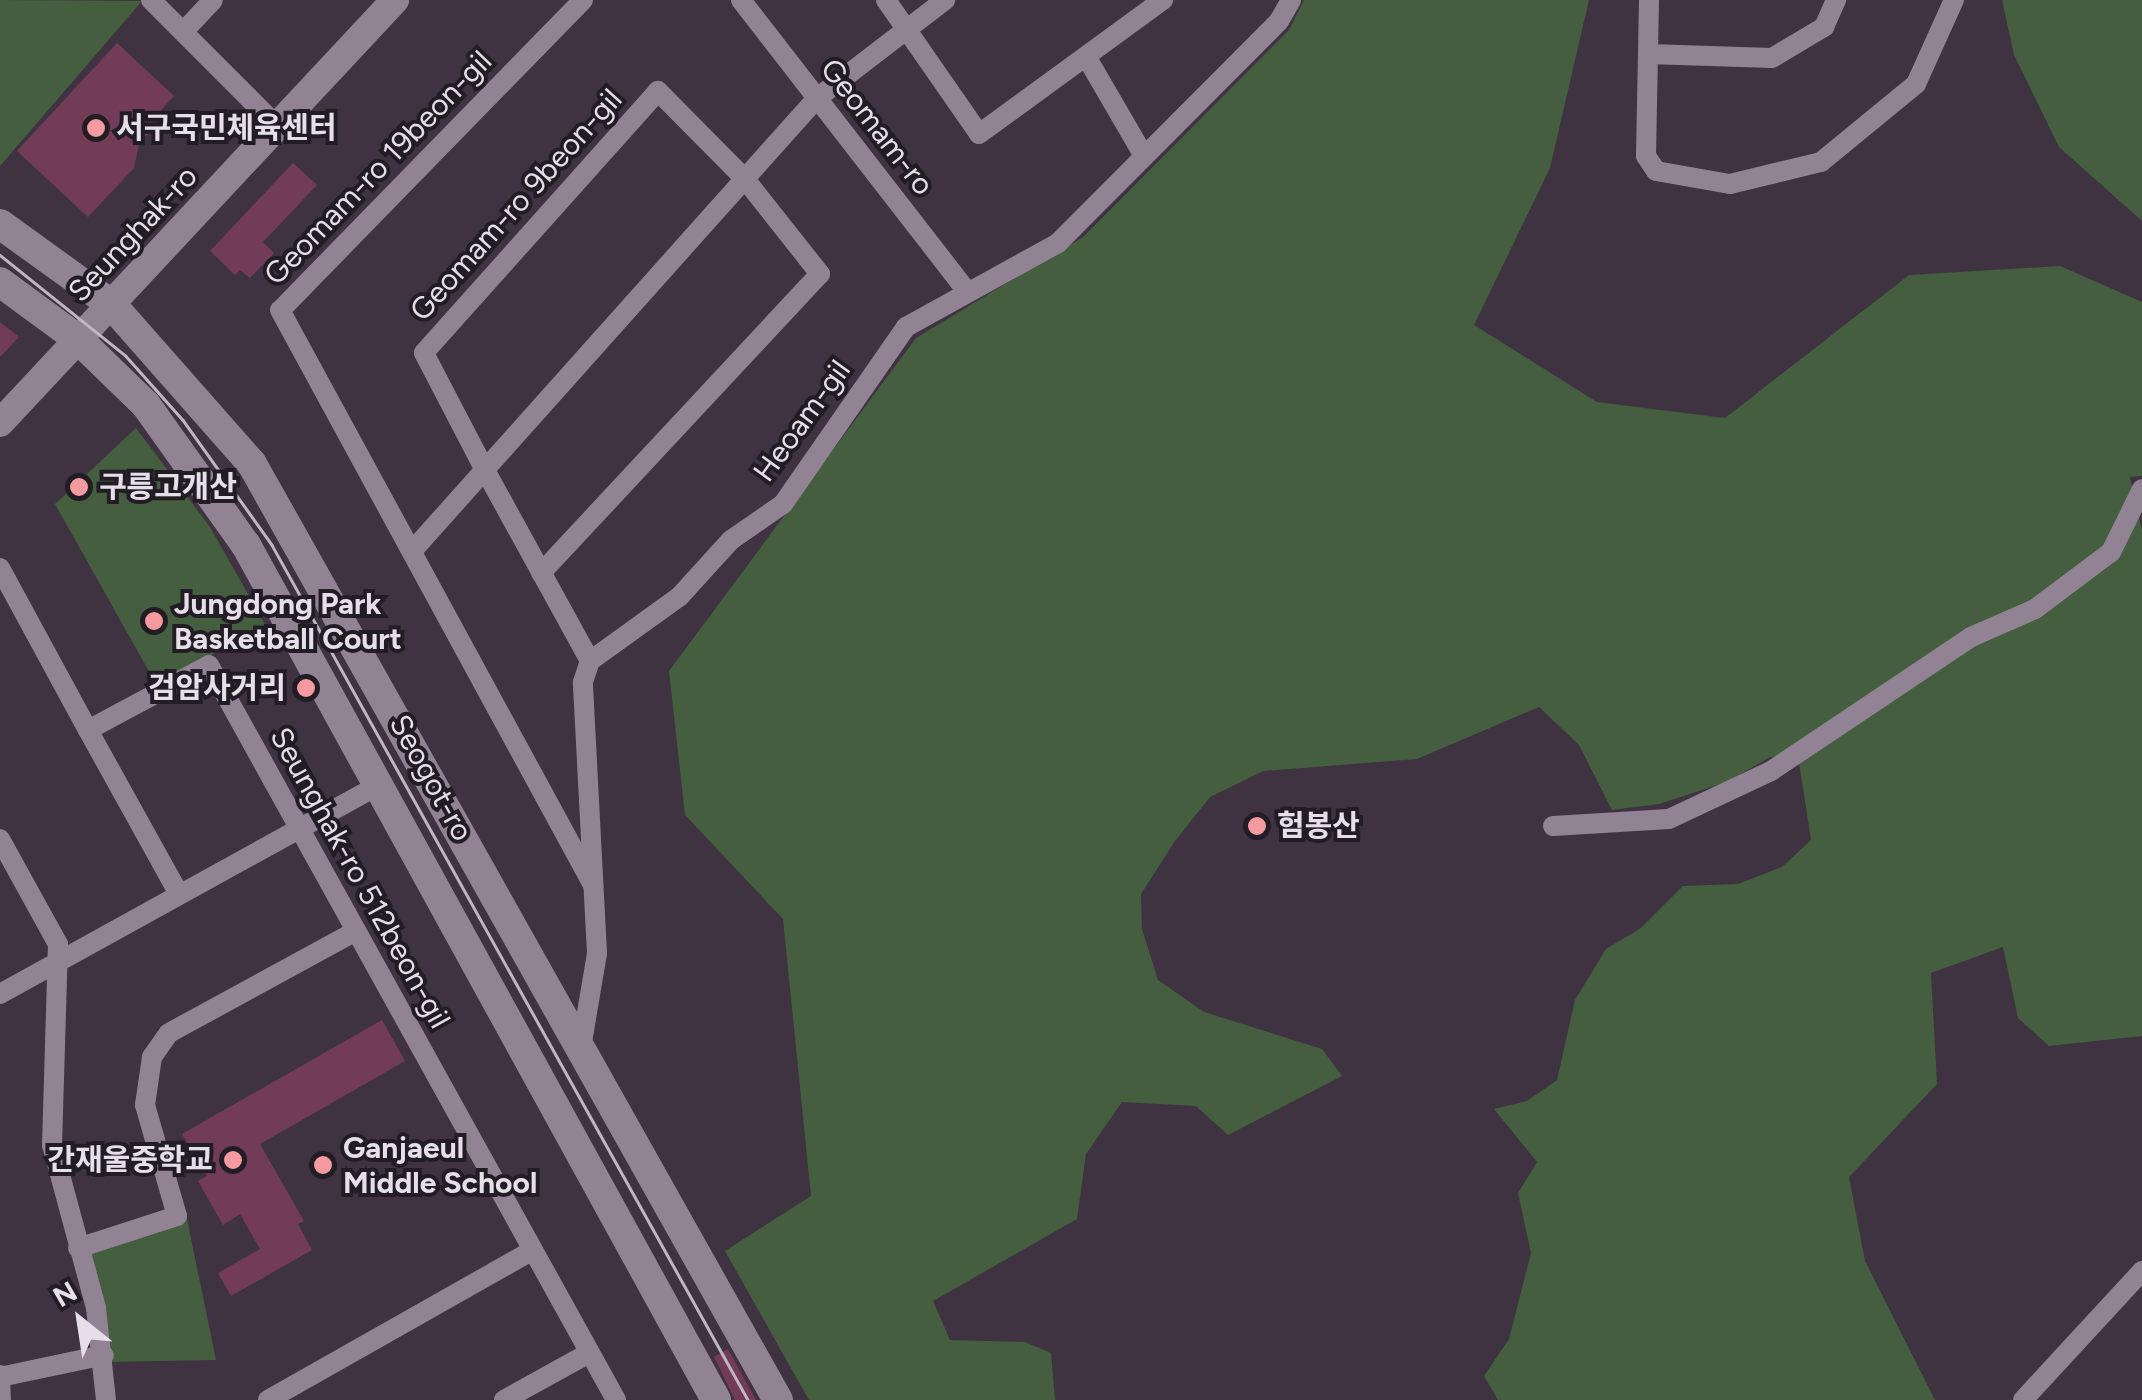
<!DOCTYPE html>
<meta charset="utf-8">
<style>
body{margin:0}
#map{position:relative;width:2142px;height:1400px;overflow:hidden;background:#3f3342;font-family:Figtree,"Noto Sans KR",sans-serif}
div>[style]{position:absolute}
.green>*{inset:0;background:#445e3f}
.building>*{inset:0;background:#723c58}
.minor>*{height:20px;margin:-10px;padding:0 10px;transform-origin:10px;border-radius:10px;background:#918394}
.tertiary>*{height:28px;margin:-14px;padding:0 14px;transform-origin:14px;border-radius:14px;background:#918394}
.secondary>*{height:30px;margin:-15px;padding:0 15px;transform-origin:15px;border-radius:15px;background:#918394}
.tram>*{height:2.5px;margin:-1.25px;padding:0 1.25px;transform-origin:1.25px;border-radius:1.25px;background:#bfb6c1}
.dots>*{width:28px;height:28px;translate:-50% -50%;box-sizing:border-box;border:5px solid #221d24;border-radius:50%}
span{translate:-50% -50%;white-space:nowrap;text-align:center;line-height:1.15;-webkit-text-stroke:8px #221d24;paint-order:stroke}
.street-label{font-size:30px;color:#e6dee8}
.poi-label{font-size:30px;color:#e6dee8;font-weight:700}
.left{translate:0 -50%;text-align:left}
.right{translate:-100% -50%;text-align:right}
.north{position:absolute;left:30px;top:1270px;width:100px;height:100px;-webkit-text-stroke:8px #221d24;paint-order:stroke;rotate:330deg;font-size:28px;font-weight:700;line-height:40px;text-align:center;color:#e6dee8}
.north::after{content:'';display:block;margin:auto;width:35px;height:45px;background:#e6dee8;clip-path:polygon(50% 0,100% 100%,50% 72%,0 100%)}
</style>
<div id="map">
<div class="green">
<div style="clip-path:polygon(0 0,142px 1px,0 166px)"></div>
<div style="clip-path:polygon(1304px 0,1589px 0,1550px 168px,1474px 325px,1597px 402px,1725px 418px,1909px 275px,2060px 266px,2142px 302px,2142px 476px,2130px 477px,2142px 530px,2142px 1036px,2049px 1046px,2018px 1018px,2003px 947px,1931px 973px,1937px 1084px,1849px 1177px,1865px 1261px,1935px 1400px,1498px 1400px,1484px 1376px,1509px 1339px,1531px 1253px,1518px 1193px,1537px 1162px,1494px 1109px,1527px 1101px,1557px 1080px,1575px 1000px,1606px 949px,1641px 928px,1683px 886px,1738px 884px,1782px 867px,1811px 840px,1798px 756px,1770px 757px,1727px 782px,1659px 804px,1612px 810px,1579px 745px,1539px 707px,1417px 759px,1263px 771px,1210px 797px,1175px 841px,1141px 894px,1142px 929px,1158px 980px,1204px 1012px,1322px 1049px,1342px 1076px,1228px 1135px,1196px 1106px,1122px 1102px,1086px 1154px,1077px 1219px,933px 1301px,950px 1340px,1025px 1342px,1051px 1353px,1055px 1400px,809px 1400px,725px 1251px,811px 1196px,783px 919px,685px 815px,669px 671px,916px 338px,1083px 237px,1289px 30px)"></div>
<div style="clip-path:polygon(2002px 0,2142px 0,2142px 221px,2059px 147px,2014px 55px)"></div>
<div style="clip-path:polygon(136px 428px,210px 527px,266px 626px,156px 684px,55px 504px)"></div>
<div style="clip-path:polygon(186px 1214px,216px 1360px,107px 1362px,80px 1249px)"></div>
</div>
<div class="building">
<div style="clip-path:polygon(117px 43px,174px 96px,152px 120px,153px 131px,140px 140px,134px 168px,88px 217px,17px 151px)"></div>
<div style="clip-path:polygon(293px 163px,317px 185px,263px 242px,274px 253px,250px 278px,240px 270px,235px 275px,210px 251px)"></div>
<div style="clip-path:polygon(0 322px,19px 337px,0 357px)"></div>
<div style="clip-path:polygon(382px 1020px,405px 1061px,260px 1144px,304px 1221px,298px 1224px,312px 1250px,231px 1296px,218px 1273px,260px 1249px,240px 1214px,223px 1225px,198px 1181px,207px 1176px,182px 1134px)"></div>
<div style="clip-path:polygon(728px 1349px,756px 1400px,735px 1400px,714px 1357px)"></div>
</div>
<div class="minor">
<div style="left:151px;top:0;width:180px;rotate:45deg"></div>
<div style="left:583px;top:0;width:433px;rotate:134.3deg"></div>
<div style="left:280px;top:310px;width:655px;rotate:61.44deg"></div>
<div style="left:741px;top:0;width:368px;rotate:52.2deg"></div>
<div style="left:886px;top:0;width:163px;rotate:55.2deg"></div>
<div style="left:979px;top:134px;width:228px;rotate:-36.1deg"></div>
<div style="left:1649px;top:0;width:156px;rotate:91.1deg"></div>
<div style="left:1646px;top:156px;width:18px;rotate:56deg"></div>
<div style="left:1656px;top:171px;width:75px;rotate:10deg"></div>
<div style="left:1730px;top:184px;width:94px;rotate:-13.6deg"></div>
<div style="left:1821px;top:162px;width:123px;rotate:-39.4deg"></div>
<div style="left:1916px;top:84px;width:92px;rotate:-65.7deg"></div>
<div style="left:184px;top:31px;width:42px;rotate:-46.9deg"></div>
<div style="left:1648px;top:54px;width:124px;rotate:1.8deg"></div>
<div style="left:1772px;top:58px;width:61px;rotate:-30.8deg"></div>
<div style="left:1824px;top:27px;width:30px;rotate:-66deg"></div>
<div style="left:1087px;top:58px;width:113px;rotate:59.8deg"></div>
<div style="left:414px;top:549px;width:603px;rotate:-48.22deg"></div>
<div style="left:816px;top:99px;width:163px;rotate:-37.5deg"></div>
<div style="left:0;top:568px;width:184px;rotate:61.5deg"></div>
<div style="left:88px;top:730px;width:137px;rotate:-28.2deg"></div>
<div style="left:209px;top:665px;width:840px;rotate:61.02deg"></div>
<div style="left:541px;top:573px;width:409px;rotate:-47deg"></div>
<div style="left:820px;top:274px;width:121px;rotate:-128.3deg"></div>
<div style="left:745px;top:179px;width:124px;rotate:-134.7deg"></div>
<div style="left:658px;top:91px;width:351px;rotate:131.8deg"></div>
<div style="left:424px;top:353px;width:132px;rotate:62.5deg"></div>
<div style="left:485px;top:470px;width:218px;rotate:61.2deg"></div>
<div style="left:88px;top:730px;width:188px;rotate:61deg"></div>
<div style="left:1553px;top:826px;width:116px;rotate:-3.5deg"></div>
<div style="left:1669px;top:819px;width:113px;rotate:-25.2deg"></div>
<div style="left:1771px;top:771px;width:241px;rotate:-33.8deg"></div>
<div style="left:1971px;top:637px;width:70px;rotate:-23.6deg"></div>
<div style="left:2035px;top:609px;width:95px;rotate:-36.9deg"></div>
<div style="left:2111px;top:552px;width:70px;rotate:-63.8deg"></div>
<div style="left:0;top:839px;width:120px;rotate:61.1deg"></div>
<div style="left:58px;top:944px;width:201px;rotate:91.7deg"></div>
<div style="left:52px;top:1145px;width:169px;rotate:74.9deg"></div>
<div style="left:96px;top:1308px;width:93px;rotate:83.8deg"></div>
<div style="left:0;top:994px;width:432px;rotate:-28.9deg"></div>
<div style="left:581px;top:1048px;width:96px;rotate:-80.4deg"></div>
<div style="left:597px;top:953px;width:271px;rotate:-93deg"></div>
<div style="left:583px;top:682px;width:22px;rotate:-72deg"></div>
<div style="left:590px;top:661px;width:111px;rotate:-35.8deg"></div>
<div style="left:680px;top:596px;width:76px;rotate:-47.7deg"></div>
<div style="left:731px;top:540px;width:63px;rotate:-34.7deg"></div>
<div style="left:783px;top:504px;width:216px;rotate:-55.2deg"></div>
<div style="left:906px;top:327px;width:174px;rotate:-28.9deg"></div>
<div style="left:1058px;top:243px;width:313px;rotate:-45.1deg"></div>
<div style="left:1279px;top:21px;width:24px;rotate:-60deg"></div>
<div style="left:78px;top:1248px;width:104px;rotate:-17.9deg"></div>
<div style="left:177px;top:1216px;width:116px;rotate:-106.1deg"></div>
<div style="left:145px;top:1105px;width:49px;rotate:-81.7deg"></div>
<div style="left:152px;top:1057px;width:29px;rotate:-55deg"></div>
<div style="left:169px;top:1033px;width:213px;rotate:-28.6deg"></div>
<div style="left:0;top:1375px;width:25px;rotate:88deg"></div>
<div style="left:0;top:1377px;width:106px;rotate:-11.9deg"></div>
<div style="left:268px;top:1400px;width:301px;rotate:-29.5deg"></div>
<div style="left:504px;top:1400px;width:97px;rotate:-28.9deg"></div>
<div style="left:2023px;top:1400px;width:176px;rotate:-47.3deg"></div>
</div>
<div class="tertiary">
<div style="left:0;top:423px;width:579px;rotate:-46.96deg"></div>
</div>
<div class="secondary">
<div style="left:0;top:224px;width:137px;rotate:35.8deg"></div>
<div style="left:111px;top:304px;width:213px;rotate:48.6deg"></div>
<div style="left:252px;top:464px;width:1074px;rotate:60.67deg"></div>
<div style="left:0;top:282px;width:98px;rotate:36.3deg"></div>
<div style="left:79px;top:340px;width:93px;rotate:44.1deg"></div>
<div style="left:146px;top:405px;width:172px;rotate:54.5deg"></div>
<div style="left:246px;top:545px;width:976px;rotate:61.2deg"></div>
</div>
<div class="tram">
<div style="left:0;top:255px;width:161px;rotate:38.7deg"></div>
<div style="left:126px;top:356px;width:86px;rotate:48.3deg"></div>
<div style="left:183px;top:420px;width:153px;rotate:54.5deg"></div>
<div style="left:272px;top:545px;width:979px;rotate:60.89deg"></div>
</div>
<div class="dots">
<div style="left:96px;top:128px;background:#f49aa0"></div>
<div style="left:79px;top:487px;background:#f49aa0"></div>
<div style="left:154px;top:621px;background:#f49aa0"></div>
<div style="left:306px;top:688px;background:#f49aa0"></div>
<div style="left:1257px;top:826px;background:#f49aa0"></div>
<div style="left:233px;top:1160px;background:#f49aa0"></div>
<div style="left:323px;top:1165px;background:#f49aa0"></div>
</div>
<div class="street-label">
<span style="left:877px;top:127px;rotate:52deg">Geomam-ro</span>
<span style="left:378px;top:168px;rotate:-46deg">Geomam-ro 19beon-gil</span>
<span style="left:516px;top:205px;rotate:-48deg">Geomam-ro 9beon-gil</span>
<span style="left:133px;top:234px;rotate:-47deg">Seunghak-ro</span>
<span style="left:802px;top:421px;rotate:-54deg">Heoam-gil</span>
<span style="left:431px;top:778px;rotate:61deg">Seogot-ro</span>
<span style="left:360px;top:878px;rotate:61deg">Seunghak-ro 512beon-gil</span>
</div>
<div class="poi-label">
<span class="left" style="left:116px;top:128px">서구국민체육센터</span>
<span class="left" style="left:99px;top:487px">구릉고개산</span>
<span class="left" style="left:174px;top:621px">Jungdong Park<br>Basketball Court</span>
<span class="right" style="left:286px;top:688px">검암사거리</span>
<span class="left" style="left:1277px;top:826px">험봉산</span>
<span class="left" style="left:343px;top:1165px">Ganjaeul<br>Middle School</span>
<span class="right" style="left:213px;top:1160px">간재울중학교</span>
</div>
<div class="north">N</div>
</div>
